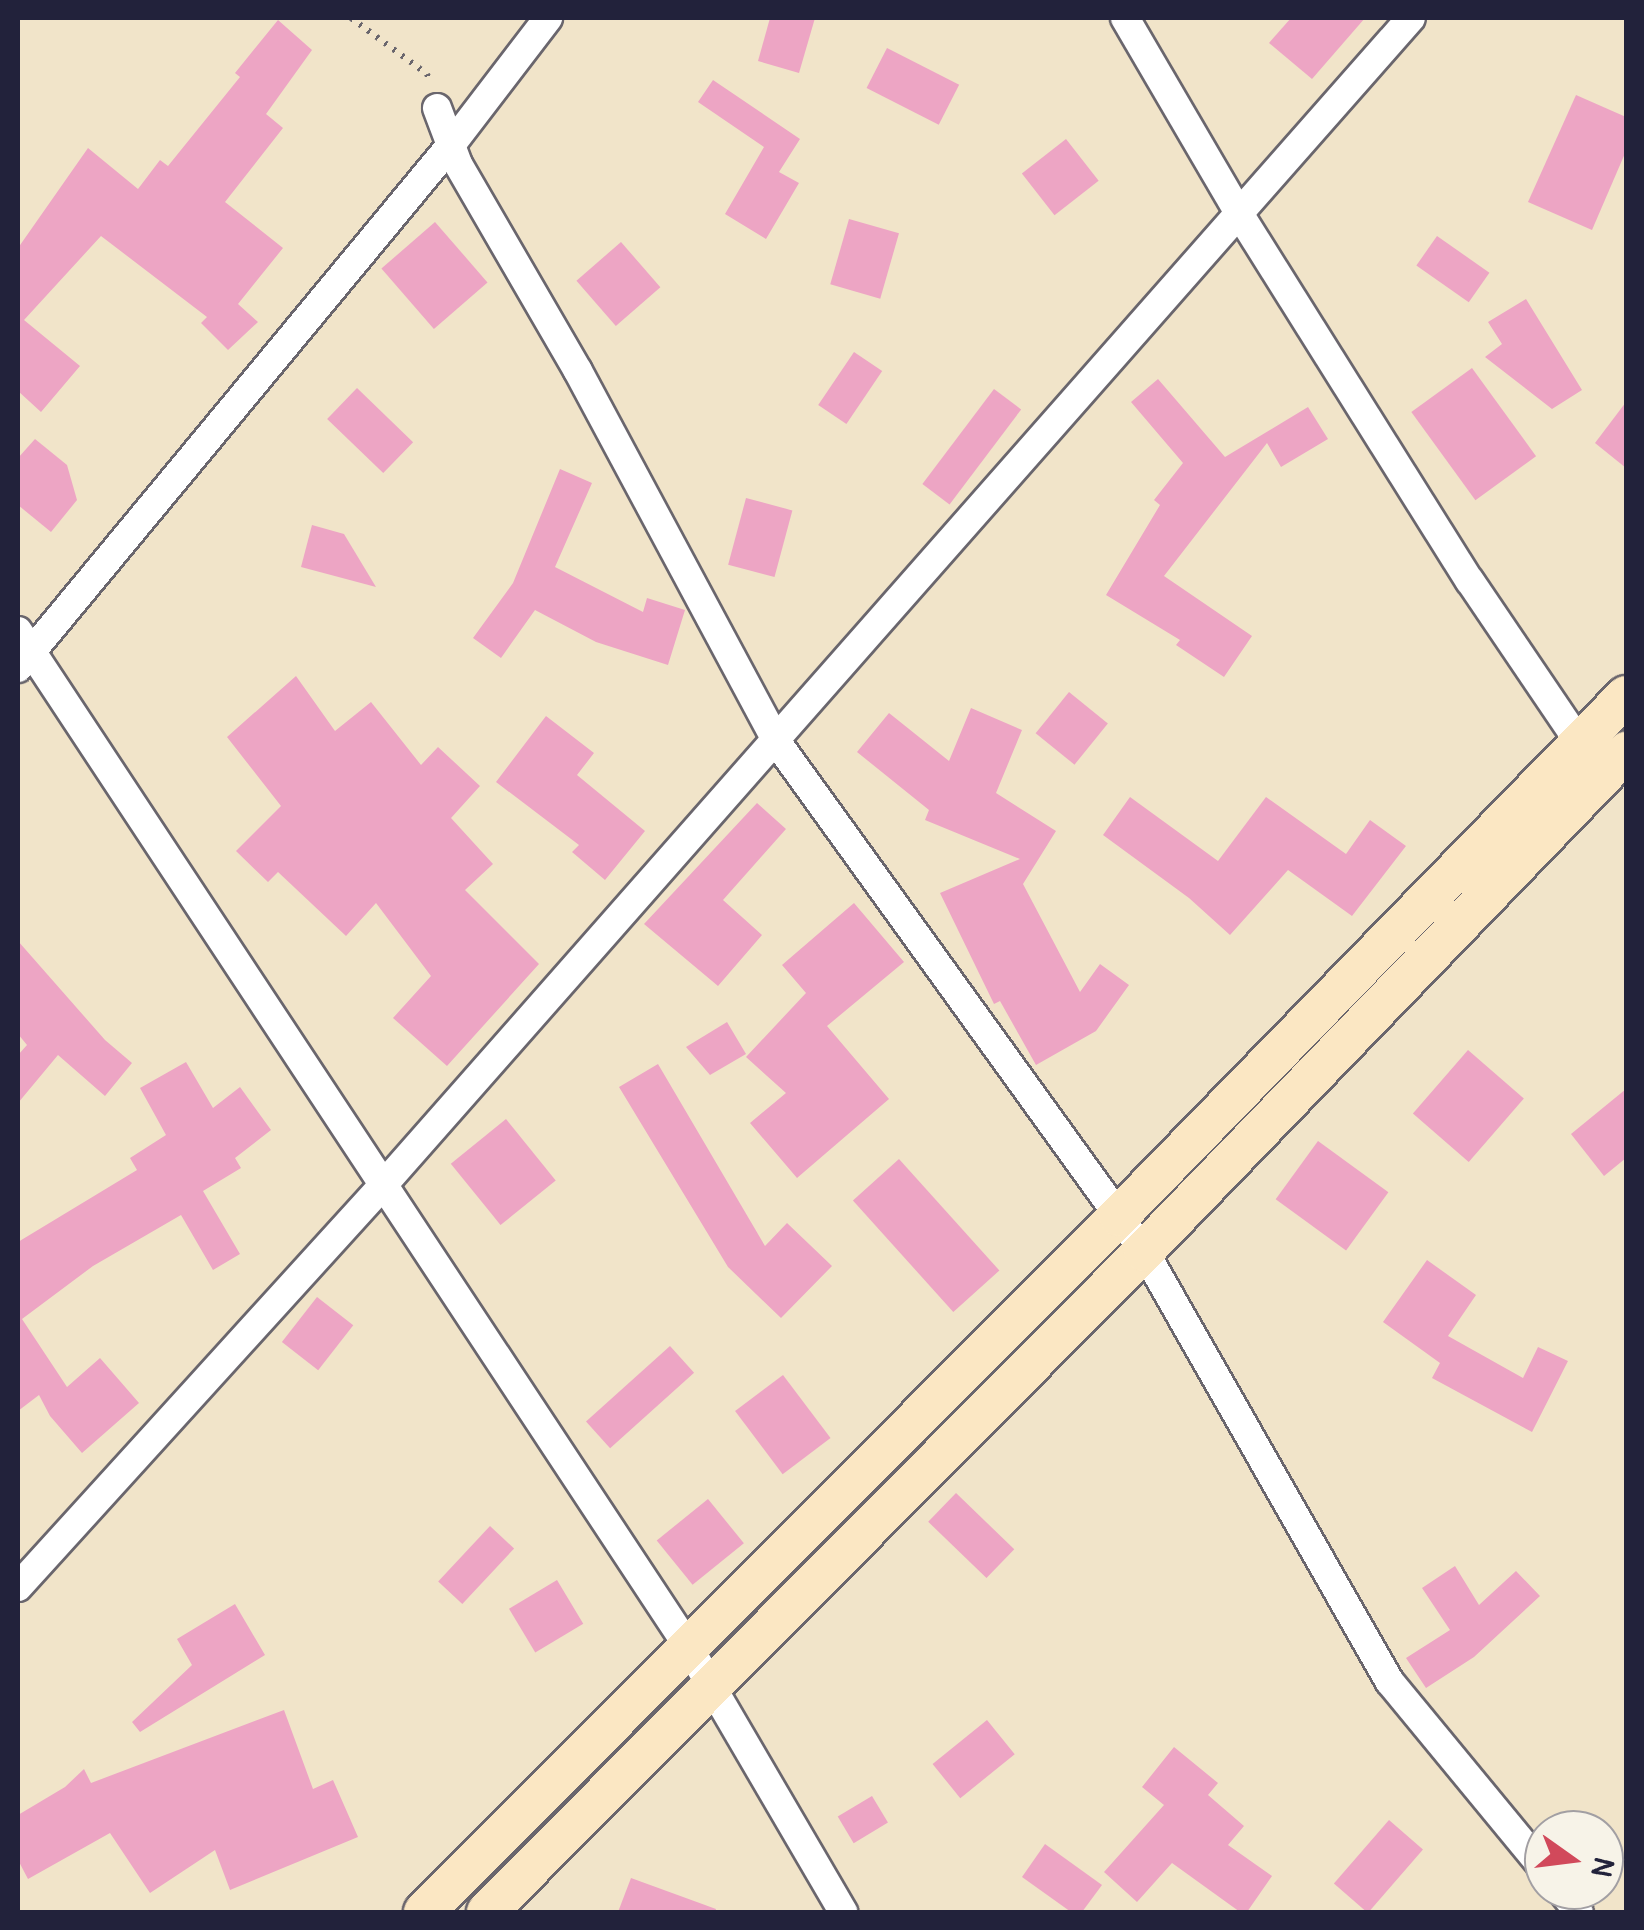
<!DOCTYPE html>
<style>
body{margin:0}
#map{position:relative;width:1644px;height:1930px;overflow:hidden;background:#f1e4c9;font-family:Pangolin,sans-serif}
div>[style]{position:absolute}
.building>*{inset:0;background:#eda5c4;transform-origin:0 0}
.path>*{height:6px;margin-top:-3px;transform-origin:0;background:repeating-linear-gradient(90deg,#6a666d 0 2.5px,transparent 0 10.5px)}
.roads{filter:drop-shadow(2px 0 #6a666d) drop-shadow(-2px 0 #6a666d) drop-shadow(0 2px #6a666d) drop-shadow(0 -2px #6a666d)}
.street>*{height:28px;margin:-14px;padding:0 14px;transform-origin:14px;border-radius:14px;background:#fff}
.secondary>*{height:40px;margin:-20px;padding:0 20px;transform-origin:20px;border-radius:20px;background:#fbe7c3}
span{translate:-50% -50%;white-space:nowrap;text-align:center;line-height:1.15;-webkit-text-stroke:9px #f7f3e8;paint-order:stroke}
.frame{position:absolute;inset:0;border:20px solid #22223b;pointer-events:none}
.north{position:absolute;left:1524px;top:1810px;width:100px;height:100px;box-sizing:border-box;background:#f7f3e8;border:2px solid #a29fa3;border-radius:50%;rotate:104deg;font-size:28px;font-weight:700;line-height:40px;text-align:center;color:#22223b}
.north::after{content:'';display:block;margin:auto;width:35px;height:45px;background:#d1495b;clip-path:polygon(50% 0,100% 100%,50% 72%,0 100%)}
</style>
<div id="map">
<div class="building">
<div style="clip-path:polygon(770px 18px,815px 18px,799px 73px,758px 61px)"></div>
<div style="clip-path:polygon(1291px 18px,1365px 18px,1312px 79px,1269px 43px)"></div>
<div style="clip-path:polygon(278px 20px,312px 50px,266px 114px,283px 128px,225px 202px,283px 248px,238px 304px,258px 322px,228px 350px,201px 323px,207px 317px,101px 236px,24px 320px,80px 366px,41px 412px,18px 391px,18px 248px,88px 148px,138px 189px,160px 160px,168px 166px,240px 77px,235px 73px)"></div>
<div style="left:887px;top:48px;width:81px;height:45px;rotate:27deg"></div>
<div style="clip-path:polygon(713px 80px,800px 139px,779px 172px,799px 183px,766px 239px,725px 214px,764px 147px,698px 102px)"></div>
<div style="clip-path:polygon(1576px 95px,1626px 117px,1626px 151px,1592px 230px,1528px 202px)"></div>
<div style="left:1066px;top:139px;width:53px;height:56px;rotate:52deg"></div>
<div style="left:849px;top:219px;width:52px;height:68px;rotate:16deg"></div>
<div style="left:435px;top:222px;width:80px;height:71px;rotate:49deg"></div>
<div style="left:1437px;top:236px;width:64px;height:36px;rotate:35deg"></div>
<div style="left:621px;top:242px;width:60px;height:59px;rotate:49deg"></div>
<div style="clip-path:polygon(1526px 299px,1582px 390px,1552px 409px,1485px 357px,1502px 344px,1488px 322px)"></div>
<div style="left:854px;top:352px;width:34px;height:64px;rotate:34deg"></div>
<div style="left:1472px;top:368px;width:109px;height:75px;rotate:54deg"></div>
<div style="clip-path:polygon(1158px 379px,1225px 457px,1308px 407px,1328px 439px,1281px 467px,1267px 443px,1164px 576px,1252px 636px,1224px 677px,1176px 645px,1180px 640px,1106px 595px,1160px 505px,1154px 500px,1183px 463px,1131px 402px)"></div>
<div style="left:357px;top:388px;width:78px;height:43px;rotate:44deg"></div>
<div style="left:994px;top:389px;width:34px;height:119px;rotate:37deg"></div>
<div style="clip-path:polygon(1626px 402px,1626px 468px,1595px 443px)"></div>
<div style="clip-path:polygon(35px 439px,67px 465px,77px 500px,51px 532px,18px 505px,18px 458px)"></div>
<div style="clip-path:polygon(560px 469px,592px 483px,555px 567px,643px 612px,647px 598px,685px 610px,668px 665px,596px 642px,535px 610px,501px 658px,473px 638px,513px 583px)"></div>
<div style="left:746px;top:498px;width:48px;height:69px;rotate:15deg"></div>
<div style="clip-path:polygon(312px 525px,344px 534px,376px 587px,301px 567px)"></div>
<div style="clip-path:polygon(296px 676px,335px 731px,371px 702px,421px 765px,438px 747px,480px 786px,451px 818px,493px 864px,465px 890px,539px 964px,447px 1066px,393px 1018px,431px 976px,376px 903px,346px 936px,278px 872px,268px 882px,236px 851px,281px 806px,227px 737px)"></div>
<div style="left:1069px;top:692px;width:50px;height:53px;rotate:39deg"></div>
<div style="clip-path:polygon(971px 708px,1022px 730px,996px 793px,1056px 831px,1023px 884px,1080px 992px,1100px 964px,1129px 985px,1096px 1031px,1036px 1065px,1000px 1001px,994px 1004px,940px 893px,1020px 859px,925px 820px,929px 810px,857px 752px,889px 713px,949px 761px)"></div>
<div style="clip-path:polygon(546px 716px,594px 753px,577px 775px,645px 831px,605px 880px,572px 852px,579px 845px,496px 782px)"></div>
<div style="clip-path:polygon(1130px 797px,1218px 861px,1266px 797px,1346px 854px,1370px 820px,1406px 846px,1352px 916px,1288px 870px,1230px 935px,1189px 898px,1103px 835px)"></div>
<div style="clip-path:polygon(757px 803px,786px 829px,723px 900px,762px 935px,718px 986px,644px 924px)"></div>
<div style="clip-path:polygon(854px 903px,904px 962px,827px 1026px,889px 1099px,797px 1178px,750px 1123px,786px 1093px,746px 1057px,806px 993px,782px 965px)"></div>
<div style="clip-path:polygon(18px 941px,105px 1040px,132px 1063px,105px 1096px,58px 1055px,18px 1103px,18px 1055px,27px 1045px,18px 1034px)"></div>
<div style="clip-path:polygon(727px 1022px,746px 1054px,710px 1075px,686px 1047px)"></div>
<div style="left:1468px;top:1050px;width:74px;height:84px;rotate:41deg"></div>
<div style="clip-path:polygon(186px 1062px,213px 1108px,240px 1087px,271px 1130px,235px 1158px,241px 1168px,203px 1191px,240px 1254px,213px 1270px,181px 1215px,93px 1266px,22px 1319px,67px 1387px,100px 1358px,139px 1403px,82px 1453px,50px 1416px,39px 1395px,18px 1411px,18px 1242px,137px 1170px,130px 1158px,166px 1135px,140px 1088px)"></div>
<div style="clip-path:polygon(658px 1064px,765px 1246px,787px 1223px,832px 1266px,781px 1318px,728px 1267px,619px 1087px)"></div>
<div style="clip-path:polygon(1626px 1089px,1626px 1158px,1604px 1176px,1571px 1134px)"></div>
<div style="left:506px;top:1119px;width:79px;height:71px;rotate:51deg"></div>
<div style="left:1318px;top:1141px;width:87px;height:72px;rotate:36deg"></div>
<div style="left:899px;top:1159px;width:150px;height:62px;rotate:48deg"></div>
<div style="clip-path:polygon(1427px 1260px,1476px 1295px,1448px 1336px,1523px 1378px,1538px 1347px,1568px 1361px,1532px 1432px,1432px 1378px,1440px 1363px,1383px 1322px)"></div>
<div style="left:317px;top:1297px;width:46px;height:57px;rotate:38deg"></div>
<div style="left:670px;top:1346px;width:36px;height:113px;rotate:48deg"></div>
<div style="left:783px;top:1375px;width:79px;height:60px;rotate:53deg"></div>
<div style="left:956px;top:1493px;width:81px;height:40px;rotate:44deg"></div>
<div style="left:708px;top:1499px;width:57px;height:66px;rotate:51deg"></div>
<div style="left:490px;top:1526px;width:33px;height:76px;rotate:43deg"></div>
<div style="clip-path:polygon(1455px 1566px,1479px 1605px,1516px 1571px,1540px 1596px,1474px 1657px,1426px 1688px,1406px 1658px,1450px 1630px,1422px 1588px)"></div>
<div style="left:557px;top:1580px;width:51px;height:56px;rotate:59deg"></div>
<div style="clip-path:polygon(235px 1604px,265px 1655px,140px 1732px,132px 1722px,192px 1665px,177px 1639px)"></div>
<div style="clip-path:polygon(284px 1710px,313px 1789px,333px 1780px,358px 1837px,230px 1890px,215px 1850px,150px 1893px,110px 1833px,28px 1879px,18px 1860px,18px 1815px,65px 1787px,84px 1769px,91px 1783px)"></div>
<div style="left:987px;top:1720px;width:44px;height:70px;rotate:51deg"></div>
<div style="clip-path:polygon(1174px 1747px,1218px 1783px,1208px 1795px,1244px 1826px,1228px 1845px,1272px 1876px,1247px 1912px,1240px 1912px,1172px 1863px,1137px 1902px,1104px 1872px,1164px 1805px,1142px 1787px)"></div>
<div style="left:872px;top:1796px;width:31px;height:40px;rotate:59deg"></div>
<div style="left:1389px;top:1820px;width:45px;height:84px;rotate:41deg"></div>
<div style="clip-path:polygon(1045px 1844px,1102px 1885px,1082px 1912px,1071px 1912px,1022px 1877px)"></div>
<div style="clip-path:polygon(631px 1878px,716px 1909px,715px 1912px,618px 1912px)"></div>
</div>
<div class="path">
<div style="left:351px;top:18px;width:94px;rotate:36.4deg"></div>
<div style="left:427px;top:74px;width:9px;rotate:69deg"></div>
</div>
<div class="roads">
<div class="street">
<div style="left:1125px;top:18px;width:228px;rotate:59.7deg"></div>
<div style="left:1240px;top:215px;width:432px;rotate:57.9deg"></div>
<div style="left:1470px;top:581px;width:212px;rotate:55.9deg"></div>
<div style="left:437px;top:108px;width:60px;rotate:69.4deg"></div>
<div style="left:458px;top:164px;width:239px;rotate:59.9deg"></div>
<div style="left:578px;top:371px;width:420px;rotate:61.8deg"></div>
<div style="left:776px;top:741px;width:629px;rotate:54.19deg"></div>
<div style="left:1144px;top:1251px;width:496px;rotate:60.3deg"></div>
<div style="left:1390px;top:1682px;width:242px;rotate:50.5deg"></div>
<div style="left:18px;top:631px;width:1218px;rotate:56.58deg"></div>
<div style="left:689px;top:1648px;width:306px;rotate:59.7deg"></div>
<div style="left:18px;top:668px;width:679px;rotate:-50.38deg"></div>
<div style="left:451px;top:145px;width:160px;rotate:-52.6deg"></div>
<div style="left:18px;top:1587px;width:546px;rotate:-47.75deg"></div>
<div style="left:385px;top:1183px;width:1552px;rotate:-48.63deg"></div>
<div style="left:1561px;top:1890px;width:28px;rotate:51deg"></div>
</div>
<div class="secondary">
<div style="left:424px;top:1912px;width:984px;rotate:-45.04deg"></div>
<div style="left:1119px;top:1216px;width:726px;rotate:-45.73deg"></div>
<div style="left:487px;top:1912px;width:932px;rotate:-45.17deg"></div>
<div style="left:1144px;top:1251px;width:694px;rotate:-45.99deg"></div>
</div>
</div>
<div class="frame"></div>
<div class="north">N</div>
</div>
